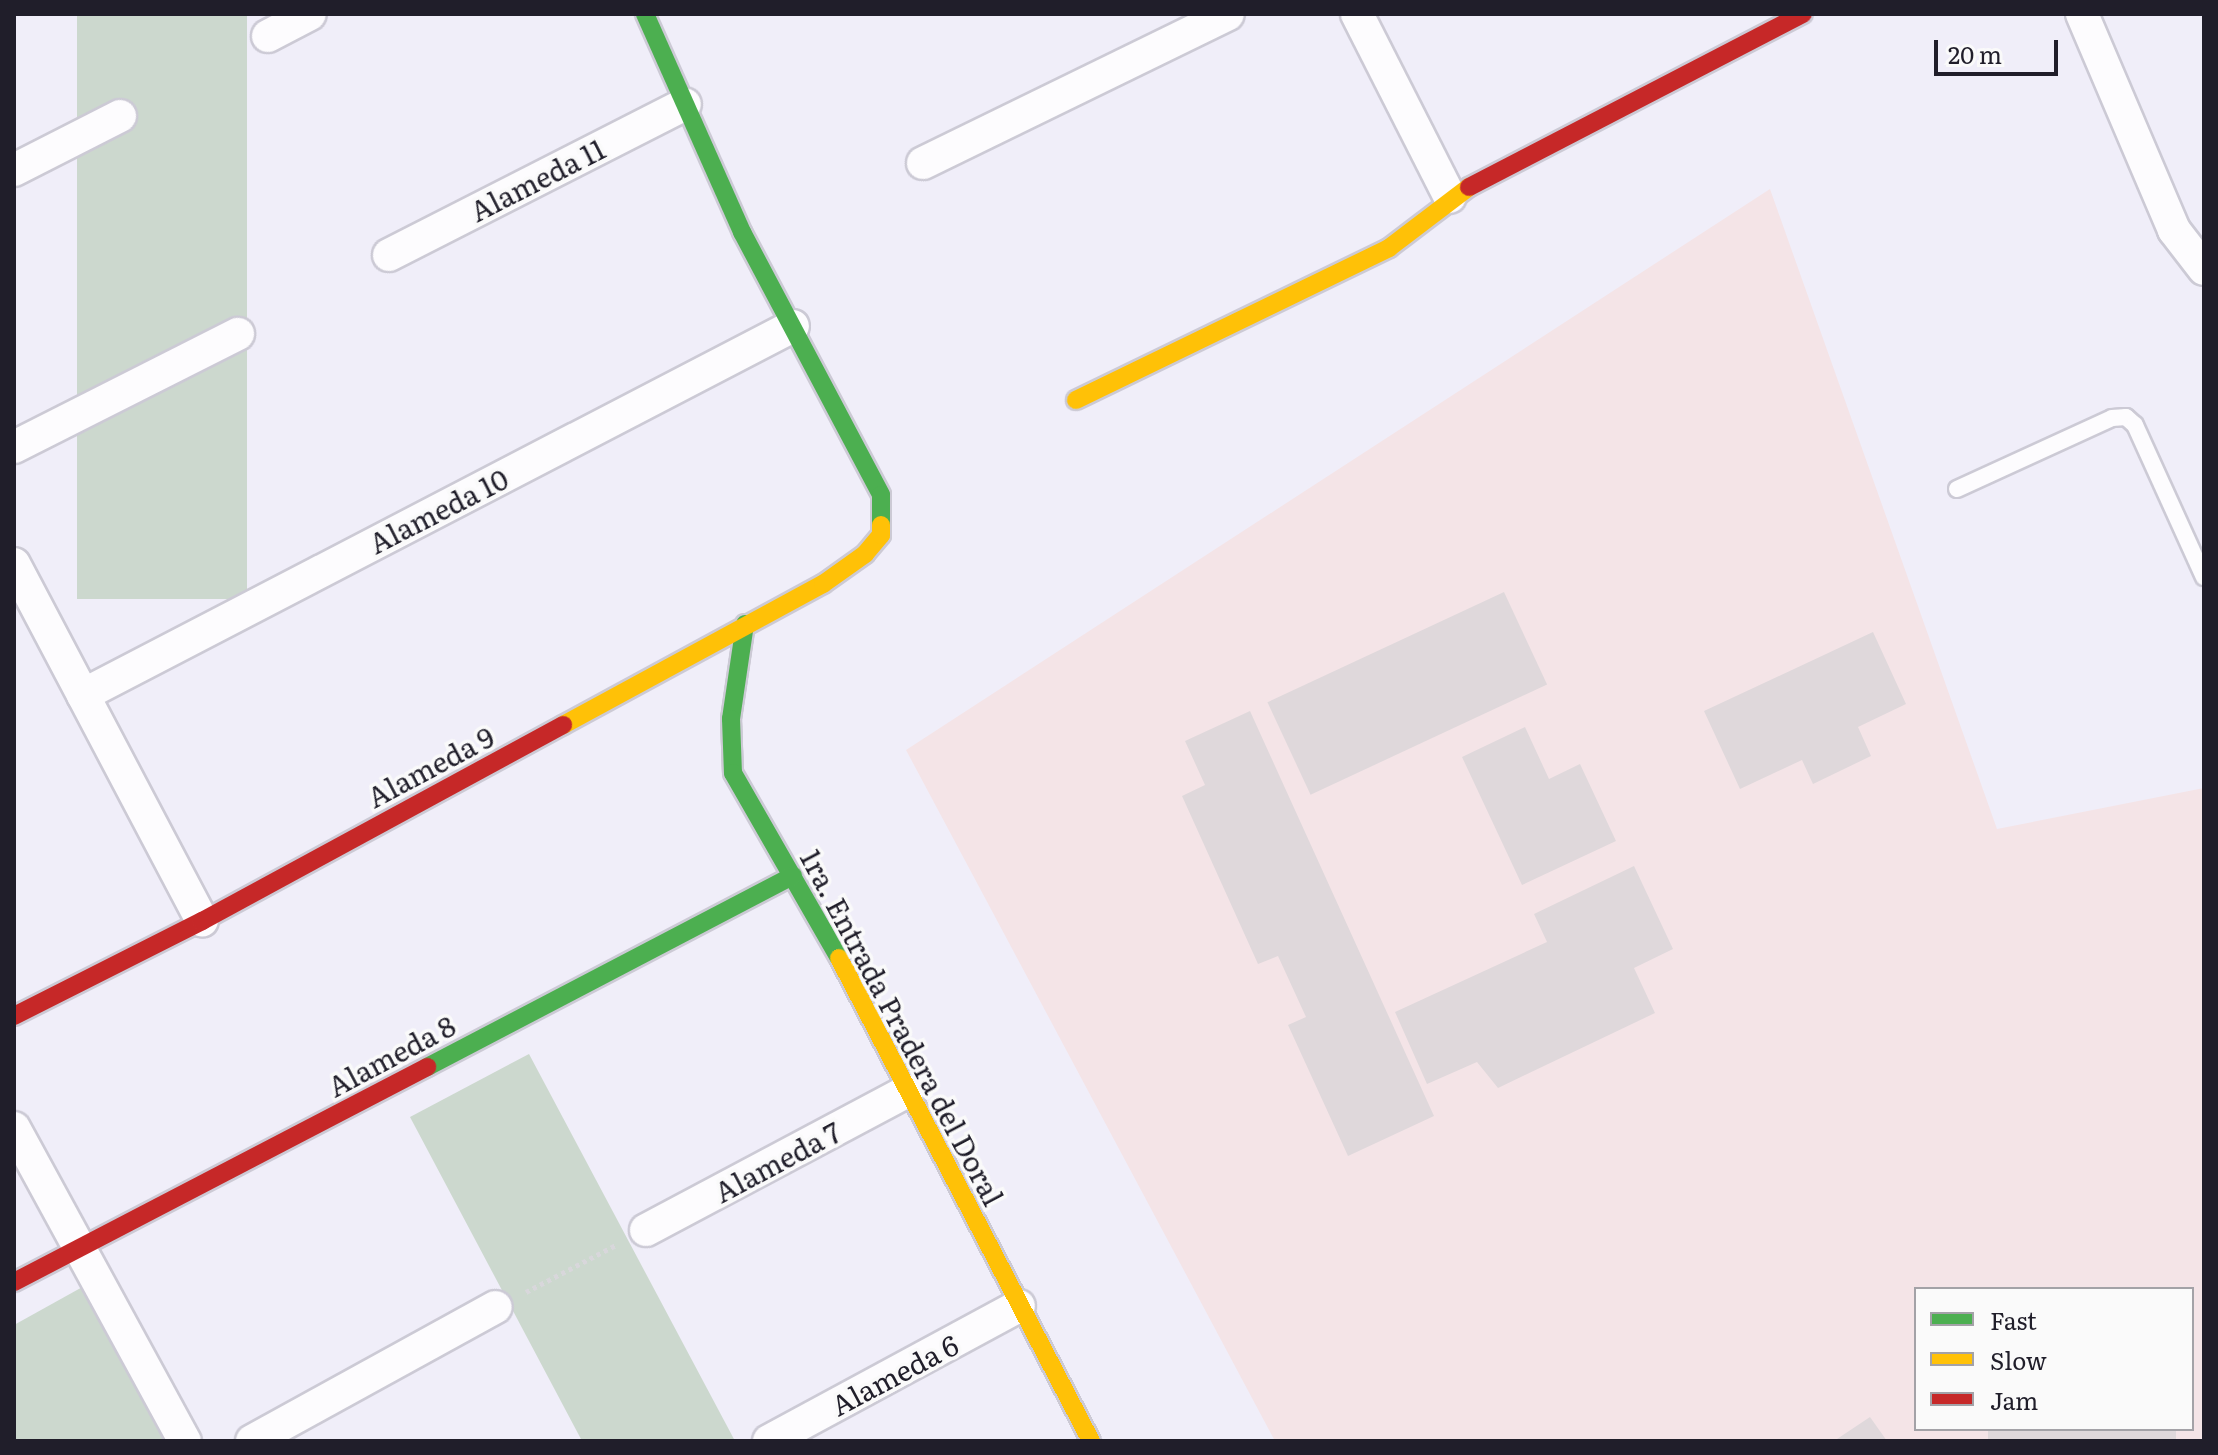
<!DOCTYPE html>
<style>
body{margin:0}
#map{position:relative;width:2218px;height:1455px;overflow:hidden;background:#f0eef9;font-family:Literata,serif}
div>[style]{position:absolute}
.education>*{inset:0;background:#f4e4e7}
.green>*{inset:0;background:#ccd8ce;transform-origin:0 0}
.building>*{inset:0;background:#dfd8db;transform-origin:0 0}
.path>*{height:5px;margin-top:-2.5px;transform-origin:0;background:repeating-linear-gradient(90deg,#d8d7db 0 4px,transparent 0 8px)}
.roads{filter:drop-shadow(2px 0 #cccad5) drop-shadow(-2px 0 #cccad5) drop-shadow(0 2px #cccad5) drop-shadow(0 -2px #cccad5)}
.lane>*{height:16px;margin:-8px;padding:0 8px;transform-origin:8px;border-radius:8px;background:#fdfcfe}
.street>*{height:32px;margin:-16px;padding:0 16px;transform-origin:16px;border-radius:16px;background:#fdfcfe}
.fast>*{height:18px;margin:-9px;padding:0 9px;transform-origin:9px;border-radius:9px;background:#4caf50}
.slow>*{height:18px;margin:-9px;padding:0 9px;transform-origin:9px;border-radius:9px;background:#ffc107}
.jam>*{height:18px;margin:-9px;padding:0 9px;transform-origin:9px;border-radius:9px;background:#c62828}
span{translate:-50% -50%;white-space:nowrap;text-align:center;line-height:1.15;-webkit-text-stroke:7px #fafafa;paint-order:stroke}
.street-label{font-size:28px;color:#201e2a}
.frame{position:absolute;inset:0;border:16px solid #201e2a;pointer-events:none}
.legend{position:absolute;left:1914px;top:1287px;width:280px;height:144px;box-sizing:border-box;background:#fafafa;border:2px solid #a3a2a7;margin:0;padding:10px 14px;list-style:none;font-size:24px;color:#201e2a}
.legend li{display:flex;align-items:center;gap:16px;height:40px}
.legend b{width:40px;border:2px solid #a3a2a7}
.scale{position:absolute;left:1934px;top:40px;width:124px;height:36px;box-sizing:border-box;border:4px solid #201e2a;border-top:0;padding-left:10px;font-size:24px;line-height:28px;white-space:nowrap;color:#201e2a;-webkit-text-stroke:6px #fafafa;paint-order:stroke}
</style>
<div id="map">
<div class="education">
<div style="clip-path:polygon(evenodd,1770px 189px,1997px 829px,2204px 788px,2204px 1441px,1275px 1441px,906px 750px,1770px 189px,1916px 1289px,2192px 1289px,2192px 1429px,1916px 1429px,1916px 1289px)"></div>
</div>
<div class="green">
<div style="left:77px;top:14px;width:170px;height:585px"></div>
<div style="clip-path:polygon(529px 1054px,735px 1441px,582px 1441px,410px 1117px)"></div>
<div style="clip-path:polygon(86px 1285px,172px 1441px,14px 1441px,14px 1325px)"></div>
</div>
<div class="building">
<div style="left:1504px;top:592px;width:102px;height:261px;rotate:65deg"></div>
<div style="clip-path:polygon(1873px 632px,1906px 704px,1858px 727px,1871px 756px,1813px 784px,1802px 760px,1740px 789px,1704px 711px)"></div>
<div style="clip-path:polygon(1250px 711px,1434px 1116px,1348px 1156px,1288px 1025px,1306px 1017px,1278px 956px,1258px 964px,1182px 796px,1205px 785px,1185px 741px)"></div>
<div style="clip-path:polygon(1525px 727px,1549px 779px,1580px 764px,1616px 841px,1522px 885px,1462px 757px)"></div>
<div style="clip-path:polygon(1634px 866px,1673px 949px,1634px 968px,1655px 1013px,1498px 1088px,1477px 1062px,1427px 1084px,1395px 1012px,1547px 942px,1534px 914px)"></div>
<div style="clip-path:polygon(1870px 1417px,1887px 1441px,1834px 1441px)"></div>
<div style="left:1988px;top:1429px;width:188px;height:18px"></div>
</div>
<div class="path">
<div style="left:526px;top:1292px;width:102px;rotate:-27.6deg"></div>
</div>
<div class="roads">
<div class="lane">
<div style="left:1957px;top:489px;width:170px;rotate:-24.6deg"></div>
<div style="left:2112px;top:418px;width:14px;rotate:-4deg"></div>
<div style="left:2126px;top:417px;width:12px;rotate:42deg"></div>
<div style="left:2135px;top:425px;width:167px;rotate:65.6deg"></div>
</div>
<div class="street">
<div style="left:1357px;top:14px;width:205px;rotate:63.1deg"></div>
<div style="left:2082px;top:14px;width:235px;rotate:66.9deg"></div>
<div style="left:2174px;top:230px;width:49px;rotate:52.4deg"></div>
<div style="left:268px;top:36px;width:47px;rotate:-27.6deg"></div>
<div style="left:923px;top:163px;width:339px;rotate:-26deg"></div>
<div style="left:14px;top:170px;width:119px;rotate:-27deg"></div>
<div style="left:389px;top:255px;width:332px;rotate:-27deg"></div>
<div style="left:14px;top:447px;width:251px;rotate:-26.8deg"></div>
<div style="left:14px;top:564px;width:403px;rotate:62.2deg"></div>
<div style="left:83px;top:695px;width:800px;rotate:-27.46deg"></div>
<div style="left:14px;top:1128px;width:357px;rotate:61.4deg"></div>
<div style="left:646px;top:1230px;width:296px;rotate:-28deg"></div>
<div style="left:252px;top:1441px;width:278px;rotate:-28.8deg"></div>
<div style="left:769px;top:1441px;width:284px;rotate:-28.4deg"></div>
</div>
<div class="fast">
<div style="left:645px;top:14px;width:239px;rotate:66deg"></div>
<div style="left:742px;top:232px;width:297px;rotate:62.1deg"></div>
<div style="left:881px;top:495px;width:30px;rotate:90deg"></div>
<div style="left:745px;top:624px;width:96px;rotate:98.4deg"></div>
<div style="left:731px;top:719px;width:54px;rotate:87.9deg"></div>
<div style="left:733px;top:773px;width:213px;rotate:60.2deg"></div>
<div style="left:427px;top:1067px;width:413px;rotate:-27.6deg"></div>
</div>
<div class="slow">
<div style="left:1076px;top:400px;width:348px;rotate:-25.9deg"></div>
<div style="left:1389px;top:248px;width:101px;rotate:-37.3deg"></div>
<div style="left:563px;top:725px;width:296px;rotate:-28.5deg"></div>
<div style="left:823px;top:584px;width:52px;rotate:-35.5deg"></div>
<div style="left:865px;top:554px;width:25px;rotate:-50deg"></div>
<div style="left:881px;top:535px;width:10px;rotate:-90deg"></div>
<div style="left:839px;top:958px;width:545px;rotate:62.45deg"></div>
</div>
<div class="jam">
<div style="left:1469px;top:187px;width:376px;rotate:-27.4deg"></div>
<div style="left:14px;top:1016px;width:211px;rotate:-26.8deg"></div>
<div style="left:202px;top:921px;width:411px;rotate:-28.5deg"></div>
<div style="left:14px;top:1282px;width:466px;rotate:-27.5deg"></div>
</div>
</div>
<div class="street-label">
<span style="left:537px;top:179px;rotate:-27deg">Alameda 11</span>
<span style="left:438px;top:510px;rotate:-27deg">Alameda 10</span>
<span style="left:430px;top:766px;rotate:-28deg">Alameda 9</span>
<span style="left:903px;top:1027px;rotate:62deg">1ra. Entrada Pradera del Doral</span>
<span style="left:391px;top:1055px;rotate:-28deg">Alameda 8</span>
<span style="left:777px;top:1161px;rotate:-28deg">Alameda 7</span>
<span style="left:894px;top:1374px;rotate:-28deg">Alameda 6</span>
</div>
<div class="frame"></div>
<ul class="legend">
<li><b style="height:10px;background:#4caf50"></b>Fast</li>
<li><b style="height:10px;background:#ffc107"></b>Slow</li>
<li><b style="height:10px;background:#c62828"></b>Jam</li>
</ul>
<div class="scale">20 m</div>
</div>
